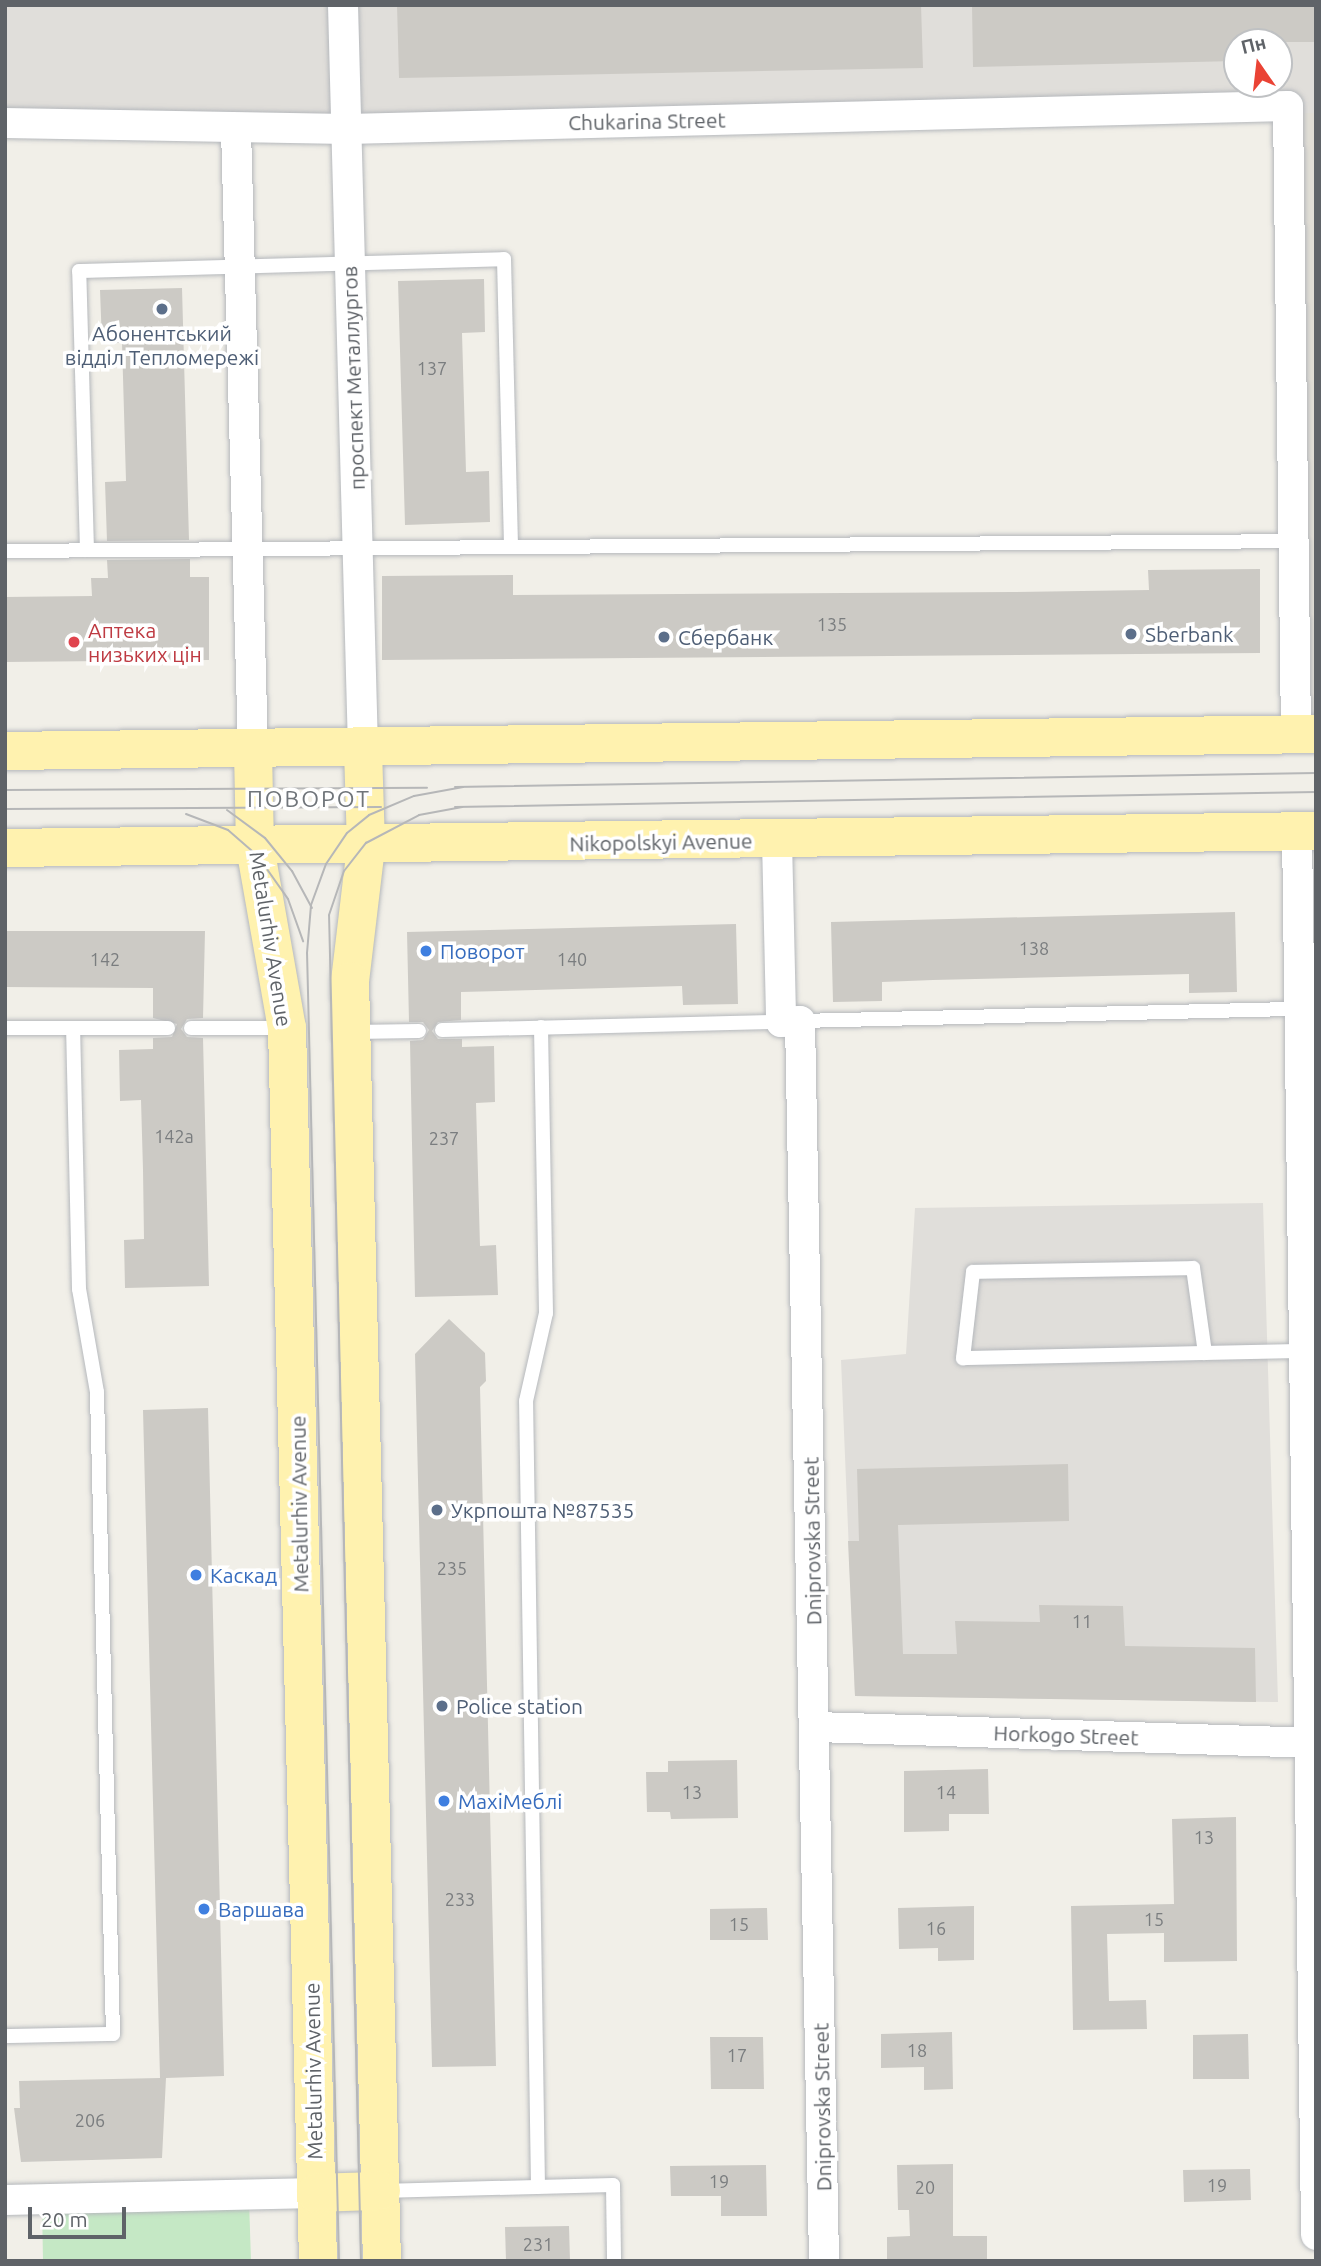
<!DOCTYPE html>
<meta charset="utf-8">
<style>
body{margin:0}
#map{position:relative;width:1321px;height:2266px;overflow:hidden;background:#f1efe8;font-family:Ubuntu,sans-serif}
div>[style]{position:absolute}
.industrial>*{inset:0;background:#e0deda}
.education>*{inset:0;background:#e1ded6}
.green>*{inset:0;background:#c5e8c5}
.building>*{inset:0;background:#cccac5}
.roads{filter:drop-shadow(0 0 2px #b5b8bc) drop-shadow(0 0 2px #b5b8bc)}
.service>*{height:14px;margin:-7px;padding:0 7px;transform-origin:7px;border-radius:7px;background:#fff}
.minor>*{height:30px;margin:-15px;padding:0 15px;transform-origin:15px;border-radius:15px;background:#fff}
.primary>*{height:38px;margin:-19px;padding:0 19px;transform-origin:19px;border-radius:19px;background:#fff2af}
.tram>*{height:2px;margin:-1px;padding:0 1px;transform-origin:1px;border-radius:1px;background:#b6b7b8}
.dots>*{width:19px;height:19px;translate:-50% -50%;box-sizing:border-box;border:4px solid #fff;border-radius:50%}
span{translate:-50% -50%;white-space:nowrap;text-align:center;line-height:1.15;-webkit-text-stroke:7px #fff;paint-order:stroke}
.number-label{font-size:18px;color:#7a7d7f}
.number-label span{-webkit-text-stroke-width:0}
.street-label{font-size:21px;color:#5f6368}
.service-label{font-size:21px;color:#4e5e75}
.left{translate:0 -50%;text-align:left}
.health-label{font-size:21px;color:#be3a42}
.shop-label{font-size:21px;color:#366cbe}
.neighbourhood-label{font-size:23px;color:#70757a;letter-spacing:2px}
.frame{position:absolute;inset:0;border:7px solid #5f6368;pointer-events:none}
.north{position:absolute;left:1223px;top:28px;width:70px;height:70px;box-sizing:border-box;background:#fff;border:2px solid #bfc1c3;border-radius:50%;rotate:346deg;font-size:19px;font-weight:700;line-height:28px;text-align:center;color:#5f6368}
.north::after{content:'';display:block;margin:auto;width:24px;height:32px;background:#ea4335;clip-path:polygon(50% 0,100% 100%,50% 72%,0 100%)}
.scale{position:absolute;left:28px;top:2207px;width:98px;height:32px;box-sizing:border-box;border:4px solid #5f6368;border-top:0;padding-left:9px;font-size:21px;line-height:24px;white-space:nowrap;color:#5f6368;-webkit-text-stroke:5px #fff;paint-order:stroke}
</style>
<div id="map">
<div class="industrial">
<i style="clip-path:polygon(evenodd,5px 5px,1316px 5px,1316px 113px,350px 134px,5px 129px,5px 5px,1237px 42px,1279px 42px,1279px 84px,1237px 84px,1237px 42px)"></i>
<i style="clip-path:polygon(1263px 1203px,1278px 1702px,855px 1696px,841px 1360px,906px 1354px,915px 1208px)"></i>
</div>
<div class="education">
<i style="clip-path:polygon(1300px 113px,1316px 113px,1316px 722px,1307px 722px)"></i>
</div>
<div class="green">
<i style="clip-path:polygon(249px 2200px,251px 2261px,43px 2261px,42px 2205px)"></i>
</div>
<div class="building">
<i style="clip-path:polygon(397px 5px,921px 5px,923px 68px,399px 78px)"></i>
<i style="clip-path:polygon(972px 5px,1316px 5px,1316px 42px,1237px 42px,1237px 61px,973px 67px)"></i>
<i style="clip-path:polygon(484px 279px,485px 332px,462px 333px,464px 402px,466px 472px,489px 471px,490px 522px,405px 525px,398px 281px)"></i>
<i style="clip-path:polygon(182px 288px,189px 540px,107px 541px,105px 482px,126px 481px,122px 343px,102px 343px,100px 290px)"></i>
<i style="clip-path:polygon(190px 559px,190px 577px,209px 577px,209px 660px,5px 662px,5px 597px,92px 596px,91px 578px,108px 578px,107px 560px)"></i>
<i style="clip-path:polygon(1260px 569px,1260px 653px,382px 660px,382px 576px,513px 575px,513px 595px,1012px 592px,1149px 590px,1148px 570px)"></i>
<i style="clip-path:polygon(1235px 912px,1237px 992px,1189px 993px,1189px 974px,933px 980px,882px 982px,882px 1001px,833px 1002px,831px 922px)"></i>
<i style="clip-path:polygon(736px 924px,738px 1004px,683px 1005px,682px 986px,461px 992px,461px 1020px,438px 1022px,432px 1031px,438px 1039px,462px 1039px,462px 1047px,494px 1046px,495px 1102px,476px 1103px,480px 1246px,496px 1245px,498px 1295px,415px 1297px,410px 1041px,423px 1040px,429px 1030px,423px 1022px,409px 1022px,407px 932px)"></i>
<i style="clip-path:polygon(5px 931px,205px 931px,203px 1018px,187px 1019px,181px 1029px,187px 1037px,203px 1038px,209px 1286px,125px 1288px,124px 1240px,144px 1239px,143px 1170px,141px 1100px,120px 1101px,119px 1050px,153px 1049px,153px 1038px,172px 1037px,177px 1024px,153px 1018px,153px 988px,5px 987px)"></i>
<i style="clip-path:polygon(449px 1319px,485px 1353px,486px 1381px,480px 1387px,496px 2066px,432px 2067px,415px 1354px)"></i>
<i style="clip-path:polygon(208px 1408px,224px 2076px,166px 2078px,162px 2158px,21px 2162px,14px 2108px,20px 2108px,19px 2081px,160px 2078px,143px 1410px)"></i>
<i style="clip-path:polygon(1068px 1464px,1069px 1521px,898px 1525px,903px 1654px,957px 1654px,955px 1621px,1040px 1622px,1039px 1605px,1123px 1606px,1125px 1646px,1255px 1648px,1256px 1702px,855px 1696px,848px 1541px,859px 1541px,857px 1469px)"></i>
<i style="clip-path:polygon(737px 1760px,738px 1818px,671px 1819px,670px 1812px,647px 1812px,646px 1772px,668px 1772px,668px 1761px)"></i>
<i style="clip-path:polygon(988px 1769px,989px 1814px,949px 1814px,949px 1831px,904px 1832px,904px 1771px)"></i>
<i style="clip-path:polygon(1236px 1817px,1237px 1961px,1164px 1962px,1164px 1933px,1107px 1934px,1109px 2001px,1146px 2000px,1147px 2029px,1073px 2030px,1071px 1906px,1174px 1904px,1172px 1819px)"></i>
<i style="clip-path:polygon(974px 1906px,974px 1960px,938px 1961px,938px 1948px,899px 1949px,898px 1908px)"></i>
<i style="clip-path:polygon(767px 1908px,768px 1940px,710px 1940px,710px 1909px)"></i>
<i style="clip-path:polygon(952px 2032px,953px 2089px,924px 2090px,924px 2067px,881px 2068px,881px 2034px)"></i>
<i style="clip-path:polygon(1248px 2034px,1249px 2079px,1193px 2079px,1193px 2035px)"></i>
<i style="clip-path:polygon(710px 2037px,763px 2037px,764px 2089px,711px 2089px)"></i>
<i style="clip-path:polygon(953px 2164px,953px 2236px,987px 2236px,987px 2261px,887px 2261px,887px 2237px,910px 2236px,909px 2210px,898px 2210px,897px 2165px)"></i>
<i style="clip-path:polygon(766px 2165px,767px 2216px,721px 2216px,721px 2196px,671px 2196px,670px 2166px)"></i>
<i style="clip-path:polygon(1250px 2169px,1251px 2200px,1184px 2202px,1183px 2170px)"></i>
<i style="clip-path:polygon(569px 2226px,570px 2261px,506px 2261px,505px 2227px)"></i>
</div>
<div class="roads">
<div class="service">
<i style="left:87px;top:550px;width:279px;rotate:-91.6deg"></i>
<i style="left:79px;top:271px;width:425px;rotate:-1.6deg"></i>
<i style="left:504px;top:259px;width:287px;rotate:88.6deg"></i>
<i style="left:5px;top:551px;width:1288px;rotate:-0.44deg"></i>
<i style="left:800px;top:1021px;width:499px;rotate:-1.4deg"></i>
<i style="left:5px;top:1028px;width:163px"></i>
<i style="left:191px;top:1028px;width:93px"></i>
<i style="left:442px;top:1030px;width:339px;rotate:-1.4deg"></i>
<i style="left:353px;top:1032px;width:66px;rotate:-0.9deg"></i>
<i style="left:1205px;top:1353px;width:86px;rotate:-98deg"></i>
<i style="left:1193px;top:1268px;width:220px;rotate:179deg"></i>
<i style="left:973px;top:1272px;width:87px;rotate:96.6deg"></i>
<i style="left:963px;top:1358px;width:340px;rotate:-1.2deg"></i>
<i style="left:5px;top:2036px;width:108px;rotate:-1.1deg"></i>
<i style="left:113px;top:2034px;width:642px;rotate:-91.43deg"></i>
<i style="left:97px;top:1392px;width:105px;rotate:-99.9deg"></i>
<i style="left:79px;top:1289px;width:261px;rotate:-91.3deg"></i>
<i style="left:538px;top:2187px;width:786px;rotate:-90.87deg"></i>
<i style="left:526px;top:1401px;width:90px;rotate:-77.2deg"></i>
<i style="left:546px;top:1313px;width:286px;rotate:-91deg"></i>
<i style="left:381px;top:2191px;width:232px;rotate:-1.5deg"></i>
<i style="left:613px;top:2185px;width:76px;rotate:89.2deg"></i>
</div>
<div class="minor">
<i style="left:343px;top:5px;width:745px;rotate:88.46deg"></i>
<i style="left:5px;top:123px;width:342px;rotate:1deg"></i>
<i style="left:347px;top:129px;width:941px;rotate:-1.4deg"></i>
<i style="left:1288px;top:106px;width:628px;rotate:89.27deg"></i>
<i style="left:236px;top:129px;width:622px;rotate:88.43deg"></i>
<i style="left:1297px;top:831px;width:1404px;rotate:89.22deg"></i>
<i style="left:777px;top:840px;width:182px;rotate:88.7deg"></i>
<i style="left:781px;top:1022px;width:19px;rotate:-3deg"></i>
<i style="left:800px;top:1021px;width:1240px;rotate:88.89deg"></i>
<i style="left:816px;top:1727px;width:500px;rotate:1.83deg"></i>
<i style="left:5px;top:2200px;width:311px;rotate:-1.3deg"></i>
</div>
<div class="primary">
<i style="left:363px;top:750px;width:97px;rotate:88.2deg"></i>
<i style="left:366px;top:847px;width:135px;rotate:96.8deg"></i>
<i style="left:350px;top:981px;width:1280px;rotate:88.57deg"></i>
<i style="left:5px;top:751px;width:1311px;rotate:-0.74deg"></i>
<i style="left:253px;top:751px;width:96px;rotate:88.8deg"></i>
<i style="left:255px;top:847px;width:184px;rotate:80deg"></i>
<i style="left:287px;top:1028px;width:1233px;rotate:88.56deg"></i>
<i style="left:5px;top:848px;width:1311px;rotate:-0.74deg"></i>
<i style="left:316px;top:2193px;width:65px;rotate:-1.8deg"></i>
</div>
</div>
<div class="tram">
<i style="left:455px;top:787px;width:861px;rotate:-0.93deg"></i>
<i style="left:5px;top:790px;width:422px;rotate:-0.3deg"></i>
<i style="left:455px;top:807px;width:861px;rotate:-1deg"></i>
<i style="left:5px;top:809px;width:376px;rotate:-0.3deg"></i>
<i style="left:227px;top:810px;width:47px;rotate:36.4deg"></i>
<i style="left:265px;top:838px;width:43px;rotate:50.7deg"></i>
<i style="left:292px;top:871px;width:42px;rotate:61.6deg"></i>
<i style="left:186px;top:814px;width:45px;rotate:20.9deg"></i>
<i style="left:228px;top:830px;width:38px;rotate:41deg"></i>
<i style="left:257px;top:855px;width:54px;rotate:54.8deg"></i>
<i style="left:288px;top:899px;width:45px;rotate:70.3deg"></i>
<i style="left:339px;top:2261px;width:1308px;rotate:-91.4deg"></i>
<i style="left:307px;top:953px;width:48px;rotate:-85.2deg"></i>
<i style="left:311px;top:905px;width:44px;rotate:-69.9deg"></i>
<i style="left:326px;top:864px;width:37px;rotate:-56deg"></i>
<i style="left:347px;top:833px;width:28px;rotate:-39deg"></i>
<i style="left:369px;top:815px;width:49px;rotate:-22.9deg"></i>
<i style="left:414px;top:796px;width:50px;rotate:-10.4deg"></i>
<i style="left:361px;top:2261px;width:1346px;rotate:-91.36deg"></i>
<i style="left:329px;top:915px;width:46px;rotate:-71.2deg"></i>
<i style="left:344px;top:871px;width:36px;rotate:-52deg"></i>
<i style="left:366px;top:843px;width:60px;rotate:-27.8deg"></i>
<i style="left:419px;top:815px;width:44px;rotate:-10.5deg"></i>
</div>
<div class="dots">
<i style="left:162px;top:309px;background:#5c6f8a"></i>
<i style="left:1131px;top:634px;background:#5c6f8a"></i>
<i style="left:664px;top:637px;background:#5c6f8a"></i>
<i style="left:74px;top:642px;background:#e0444e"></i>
<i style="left:426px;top:951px;background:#3f7fe0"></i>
<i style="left:437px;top:1510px;background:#5c6f8a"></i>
<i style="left:196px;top:1575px;background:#3f7fe0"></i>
<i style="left:442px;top:1706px;background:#5c6f8a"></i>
<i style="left:444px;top:1801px;background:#3f7fe0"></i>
<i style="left:204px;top:1909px;background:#3f7fe0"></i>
</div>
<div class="number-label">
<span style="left:432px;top:368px">137</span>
<span style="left:832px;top:624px">135</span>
<span style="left:1034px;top:948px">138</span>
<span style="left:105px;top:959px">142</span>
<span style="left:572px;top:959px">140</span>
<span style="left:174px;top:1136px">142а</span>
<span style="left:444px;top:1138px">237</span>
<span style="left:452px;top:1568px">235</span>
<span style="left:1082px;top:1621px">11</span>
<span style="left:692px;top:1792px">13</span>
<span style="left:946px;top:1792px">14</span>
<span style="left:1204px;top:1837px">13</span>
<span style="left:460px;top:1899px">233</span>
<span style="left:1154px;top:1919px">15</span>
<span style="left:739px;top:1924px">15</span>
<span style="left:936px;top:1928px">16</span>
<span style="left:917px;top:2050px">18</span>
<span style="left:737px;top:2055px">17</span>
<span style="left:90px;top:2120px">206</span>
<span style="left:719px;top:2181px">19</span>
<span style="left:1217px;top:2185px">19</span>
<span style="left:925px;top:2187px">20</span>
<span style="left:538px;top:2244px">231</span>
</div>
<div class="street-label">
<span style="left:647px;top:121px;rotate:-1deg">Chukarina Street</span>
<span style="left:353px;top:378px;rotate:-92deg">проспект Металлургов</span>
<span style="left:661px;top:842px;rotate:-1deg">Nikopolskyi Avenue</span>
<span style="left:271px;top:939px;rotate:81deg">Metalurhiv Avenue</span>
<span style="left:299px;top:1504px;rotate:-91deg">Metalurhiv Avenue</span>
<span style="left:812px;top:1541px;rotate:-91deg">Dniprovska Street</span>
<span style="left:1066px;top:1735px;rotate:2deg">Horkogo Street</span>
<span style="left:313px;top:2071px;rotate:-91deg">Metalurhiv Avenue</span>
<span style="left:822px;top:2107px;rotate:-91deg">Dniprovska Street</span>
</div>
<div class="service-label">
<span style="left:162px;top:345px">Абонентський<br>відділ Тепломережі</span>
<span class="left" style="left:1145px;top:634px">Sberbank</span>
<span class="left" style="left:678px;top:637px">Сбербанк</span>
<span class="left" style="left:451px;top:1510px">Укрпошта №87535</span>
<span class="left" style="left:456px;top:1706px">Police station</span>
</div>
<div class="health-label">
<span class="left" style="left:88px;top:642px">Аптека<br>низьких цін</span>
</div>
<div class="shop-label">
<span class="left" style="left:440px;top:951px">Поворот</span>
<span class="left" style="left:210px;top:1575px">Каскад</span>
<span class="left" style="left:458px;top:1801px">MaxiМеблі</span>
<span class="left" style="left:218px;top:1909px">Варшава</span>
</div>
<div class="neighbourhood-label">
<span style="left:309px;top:799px">ПОВОРОТ</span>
</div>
<div class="frame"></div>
<div class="north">Пн</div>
<div class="scale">20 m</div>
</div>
